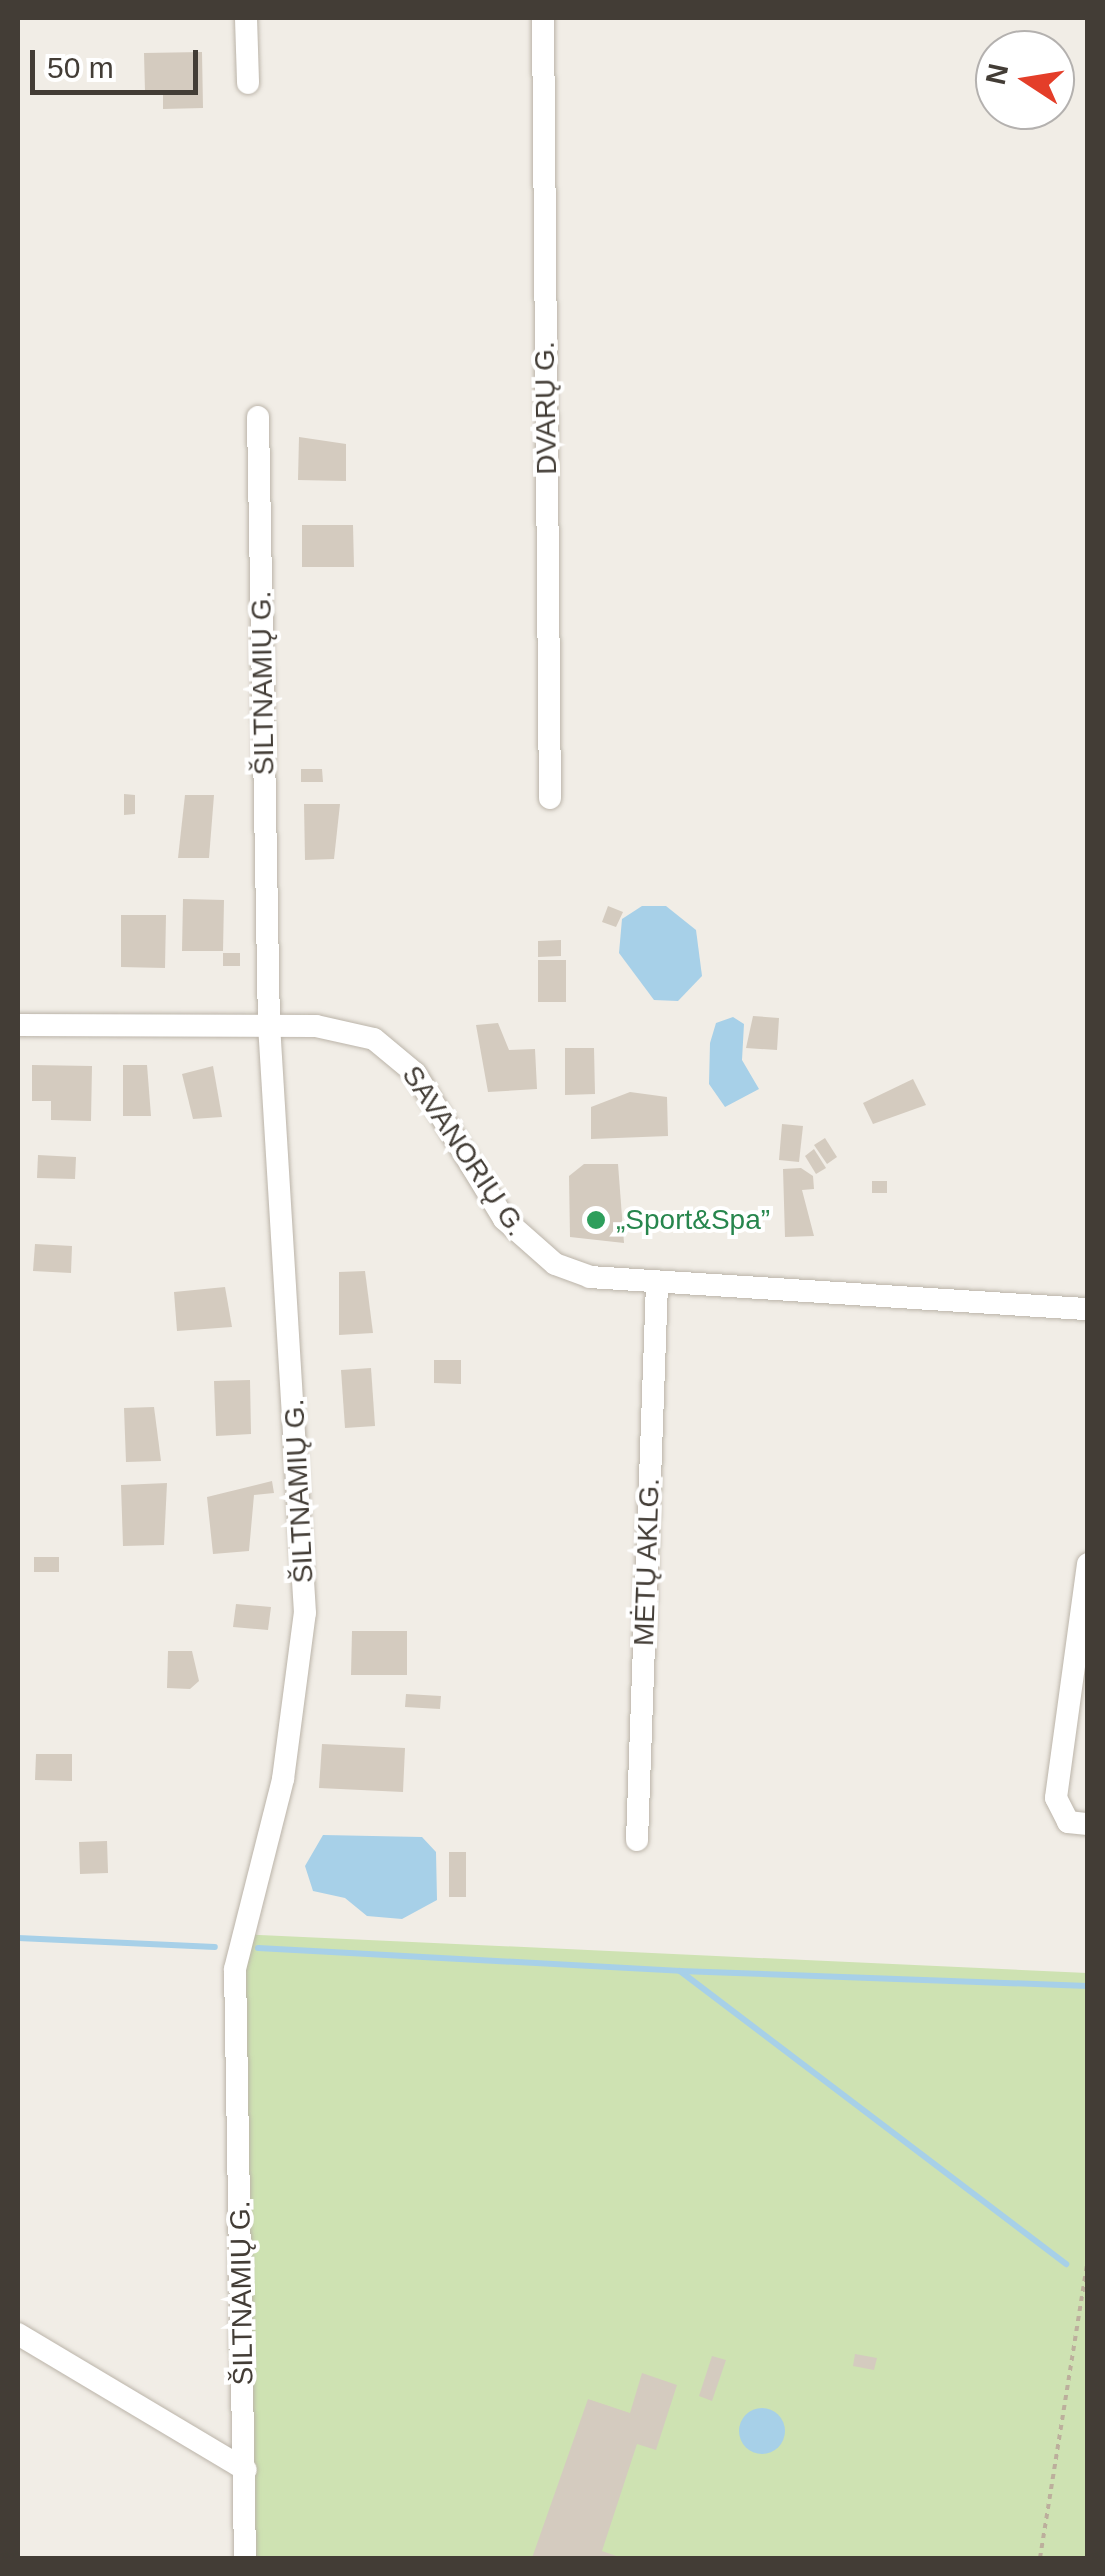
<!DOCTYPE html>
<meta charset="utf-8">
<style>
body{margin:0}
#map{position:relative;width:1105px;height:2576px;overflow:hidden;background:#f1ede6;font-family:Arial,sans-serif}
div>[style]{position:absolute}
.green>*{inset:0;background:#cee2b2}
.water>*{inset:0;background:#a7d0e8}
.round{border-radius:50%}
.stream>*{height:6px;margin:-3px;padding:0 3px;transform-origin:3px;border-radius:3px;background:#a7d0e8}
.building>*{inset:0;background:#d4cbbf}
.path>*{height:4px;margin-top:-2px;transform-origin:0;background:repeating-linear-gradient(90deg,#bcaf9c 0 5px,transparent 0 10px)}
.roads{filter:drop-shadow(0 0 2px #bbb4a9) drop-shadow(0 0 2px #bbb4a9)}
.street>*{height:22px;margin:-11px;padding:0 11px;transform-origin:11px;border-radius:11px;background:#fff}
.dots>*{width:28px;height:28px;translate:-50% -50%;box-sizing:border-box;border:5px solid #fff;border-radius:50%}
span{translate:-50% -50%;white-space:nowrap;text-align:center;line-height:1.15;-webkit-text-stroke:8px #fff;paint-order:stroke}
.street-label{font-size:28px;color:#433d36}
.leisure-label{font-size:28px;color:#27864d}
.left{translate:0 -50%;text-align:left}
.frame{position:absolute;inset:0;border:20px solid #433d36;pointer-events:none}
.north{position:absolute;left:975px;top:30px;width:100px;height:100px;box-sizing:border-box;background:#fff;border:2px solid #b4b1af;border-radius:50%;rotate:282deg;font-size:28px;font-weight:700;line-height:40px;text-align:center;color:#433d36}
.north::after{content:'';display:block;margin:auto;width:35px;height:45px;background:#e43e29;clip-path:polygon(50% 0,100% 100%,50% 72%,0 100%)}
.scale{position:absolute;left:30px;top:50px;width:168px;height:45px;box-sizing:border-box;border:5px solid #433d36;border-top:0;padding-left:12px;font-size:30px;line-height:35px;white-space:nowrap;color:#433d36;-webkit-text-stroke:8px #fff;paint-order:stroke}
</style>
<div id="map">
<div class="green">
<i style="clip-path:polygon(239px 1934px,1087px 1973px,1087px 2558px,245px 2558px)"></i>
</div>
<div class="water">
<i style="clip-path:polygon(642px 906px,666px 906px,696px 930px,702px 976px,678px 1001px,654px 1000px,619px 953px,622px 919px)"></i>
<i style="clip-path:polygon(733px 1017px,744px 1024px,742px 1060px,759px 1089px,725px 1107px,709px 1084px,710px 1043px,716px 1023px)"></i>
<i style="clip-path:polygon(323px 1835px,422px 1837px,436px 1852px,437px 1900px,402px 1919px,367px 1916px,345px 1898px,313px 1891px,305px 1866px)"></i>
<i class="round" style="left:739px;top:2408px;width:46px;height:46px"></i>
</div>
<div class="stream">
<i style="left:18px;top:1938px;width:197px;rotate:2.6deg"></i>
<i style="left:258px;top:1948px;width:423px;rotate:3.1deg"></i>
<i style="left:680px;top:1971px;width:485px;rotate:37.2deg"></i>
<i style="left:680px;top:1971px;width:408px;rotate:2.1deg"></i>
</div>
<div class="building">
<i style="clip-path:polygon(202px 52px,203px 108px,163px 109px,163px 92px,145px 92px,144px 53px)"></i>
<i style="clip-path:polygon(299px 437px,346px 444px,346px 481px,298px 480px)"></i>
<i style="clip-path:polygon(302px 525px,353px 525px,354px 567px,302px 567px)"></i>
<i style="clip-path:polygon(301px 769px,322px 769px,323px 782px,301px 782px)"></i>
<i style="clip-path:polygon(124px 794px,135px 795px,135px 814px,124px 815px)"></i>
<i style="clip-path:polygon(185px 795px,214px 795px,209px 858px,178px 858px)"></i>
<i style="clip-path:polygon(304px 804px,340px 804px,334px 859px,305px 860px)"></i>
<i style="clip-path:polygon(183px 899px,224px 900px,223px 951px,182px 951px)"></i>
<i style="clip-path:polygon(608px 906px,623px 912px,616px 927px,602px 922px)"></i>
<i style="clip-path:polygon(121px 915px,166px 915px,165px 968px,121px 967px)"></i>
<i style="clip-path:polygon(561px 940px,561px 956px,538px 957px,538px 941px)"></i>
<i style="clip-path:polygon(223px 953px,240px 953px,240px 966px,223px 966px)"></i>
<i style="clip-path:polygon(538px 960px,566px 960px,566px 1002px,538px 1002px)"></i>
<i style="clip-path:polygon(753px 1016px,779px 1018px,777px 1050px,746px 1048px)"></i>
<i style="clip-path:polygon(498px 1023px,509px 1050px,535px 1049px,537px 1089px,488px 1092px,476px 1025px)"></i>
<i style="clip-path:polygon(565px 1048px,594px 1048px,595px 1094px,565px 1095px)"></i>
<i style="clip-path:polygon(32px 1065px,92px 1066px,91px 1121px,51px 1120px,51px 1101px,32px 1101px)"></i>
<i style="clip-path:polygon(123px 1065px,147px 1065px,151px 1116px,123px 1116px)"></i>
<i style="clip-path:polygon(213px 1066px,222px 1117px,193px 1119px,182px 1074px)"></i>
<i style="clip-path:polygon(913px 1079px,926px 1105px,873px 1124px,863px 1103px)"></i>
<i style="clip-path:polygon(630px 1092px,667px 1097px,668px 1136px,591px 1139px,591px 1107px)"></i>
<i style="clip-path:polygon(782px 1124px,803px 1126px,799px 1162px,779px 1160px)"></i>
<i style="clip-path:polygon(825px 1138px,837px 1157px,827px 1164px,814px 1145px)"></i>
<i style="clip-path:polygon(814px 1149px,826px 1168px,816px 1174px,805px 1156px)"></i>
<i style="clip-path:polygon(38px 1155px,76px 1157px,75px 1179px,37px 1178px)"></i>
<i style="clip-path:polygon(584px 1164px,618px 1164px,624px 1243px,570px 1237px,569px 1176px)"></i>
<i style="clip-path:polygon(801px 1168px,813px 1176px,814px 1189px,802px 1190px,814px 1236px,785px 1237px,783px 1169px)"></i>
<i style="clip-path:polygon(872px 1181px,887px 1181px,887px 1193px,872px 1193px)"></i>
<i style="clip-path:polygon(35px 1244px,72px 1246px,71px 1273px,33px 1271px)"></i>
<i style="clip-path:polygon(365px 1271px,373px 1333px,339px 1335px,339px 1272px)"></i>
<i style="clip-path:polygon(225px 1287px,232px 1327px,177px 1331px,174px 1292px)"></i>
<i style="clip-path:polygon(434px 1360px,461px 1360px,461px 1384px,434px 1383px)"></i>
<i style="clip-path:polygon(371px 1368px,375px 1426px,345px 1428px,341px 1370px)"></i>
<i style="clip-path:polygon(250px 1380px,251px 1434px,216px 1436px,214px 1381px)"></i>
<i style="clip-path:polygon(154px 1407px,161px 1461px,126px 1462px,124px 1408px)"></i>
<i style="clip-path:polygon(272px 1481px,274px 1493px,254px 1495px,249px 1551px,213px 1554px,207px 1497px)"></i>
<i style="clip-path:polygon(167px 1483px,164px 1545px,123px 1546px,121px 1485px)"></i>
<i style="clip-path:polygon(34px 1557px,59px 1557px,59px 1572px,34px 1572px)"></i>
<i style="clip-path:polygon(236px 1604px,271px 1607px,268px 1630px,233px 1627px)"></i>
<i style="clip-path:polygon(352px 1631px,407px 1631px,407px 1675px,351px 1675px)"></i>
<i style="clip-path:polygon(168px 1651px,192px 1651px,199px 1681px,190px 1689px,167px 1688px)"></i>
<i style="clip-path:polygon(406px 1694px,441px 1696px,440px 1709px,405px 1707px)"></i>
<i style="clip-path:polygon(322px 1744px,405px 1748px,403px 1792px,319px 1788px)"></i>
<i style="clip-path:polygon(36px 1754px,72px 1754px,72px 1781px,35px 1780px)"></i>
<i style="clip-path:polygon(107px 1841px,108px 1873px,80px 1874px,79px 1842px)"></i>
<i style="clip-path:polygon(449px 1852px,466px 1852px,466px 1897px,449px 1897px)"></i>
<i style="clip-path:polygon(855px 2354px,877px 2358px,874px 2370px,853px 2366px)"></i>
<i style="clip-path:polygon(712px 2356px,726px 2360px,712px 2401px,699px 2396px)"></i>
<i style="clip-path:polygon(642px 2373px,677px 2385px,656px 2450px,637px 2444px,602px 2551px,622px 2558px,532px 2558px,588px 2399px,630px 2413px)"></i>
</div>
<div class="path">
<i style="left:1040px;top:2558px;width:304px;rotate:-80.9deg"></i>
</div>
<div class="roads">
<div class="street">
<i style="left:246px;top:18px;width:65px;rotate:88.2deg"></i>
<i style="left:543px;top:18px;width:780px;rotate:89.49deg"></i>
<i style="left:18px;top:1025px;width:298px;rotate:0.2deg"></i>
<i style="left:316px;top:1026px;width:59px;rotate:12.6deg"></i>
<i style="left:374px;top:1039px;width:53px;rotate:39.7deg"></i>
<i style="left:415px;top:1073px;width:171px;rotate:58.6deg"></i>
<i style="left:504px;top:1219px;width:68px;rotate:41.4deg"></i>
<i style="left:555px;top:1264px;width:37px;rotate:20deg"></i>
<i style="left:590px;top:1277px;width:499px;rotate:3.7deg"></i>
<i style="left:1088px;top:1564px;width:236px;rotate:97.8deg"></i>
<i style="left:1056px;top:1798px;width:27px;rotate:63deg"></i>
<i style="left:1068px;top:1822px;width:20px;rotate:6deg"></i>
<i style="left:637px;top:1840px;width:556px;rotate:-87.94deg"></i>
<i style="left:18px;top:2334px;width:265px;rotate:30.8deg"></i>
<i style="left:245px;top:2558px;width:589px;rotate:-90.97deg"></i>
<i style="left:235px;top:1969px;width:196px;rotate:-75.8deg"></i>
<i style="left:283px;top:1779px;width:167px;rotate:-82.5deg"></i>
<i style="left:305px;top:1613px;width:589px;rotate:-93.5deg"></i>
<i style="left:269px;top:1025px;width:608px;rotate:-91.04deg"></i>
</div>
</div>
<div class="dots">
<i style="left:596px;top:1220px;background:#2e9e5b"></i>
</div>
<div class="street-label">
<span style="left:546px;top:408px;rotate:-91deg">DVARŲ G.</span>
<span style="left:263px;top:683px;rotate:-91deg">ŠILTNAMIŲ G.</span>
<span style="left:464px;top:1151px;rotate:56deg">SAVANORIŲ G.</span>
<span style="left:299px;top:1491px;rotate:-93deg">ŠILTNAMIŲ G.</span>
<span style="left:647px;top:1562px;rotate:-88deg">MĖTŲ AKLG.</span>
<span style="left:242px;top:2293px;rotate:-91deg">ŠILTNAMIŲ G.</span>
</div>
<div class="leisure-label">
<span class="left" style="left:616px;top:1220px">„Sport&amp;Spa”</span>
</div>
<div class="frame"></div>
<div class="north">N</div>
<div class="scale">50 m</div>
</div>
